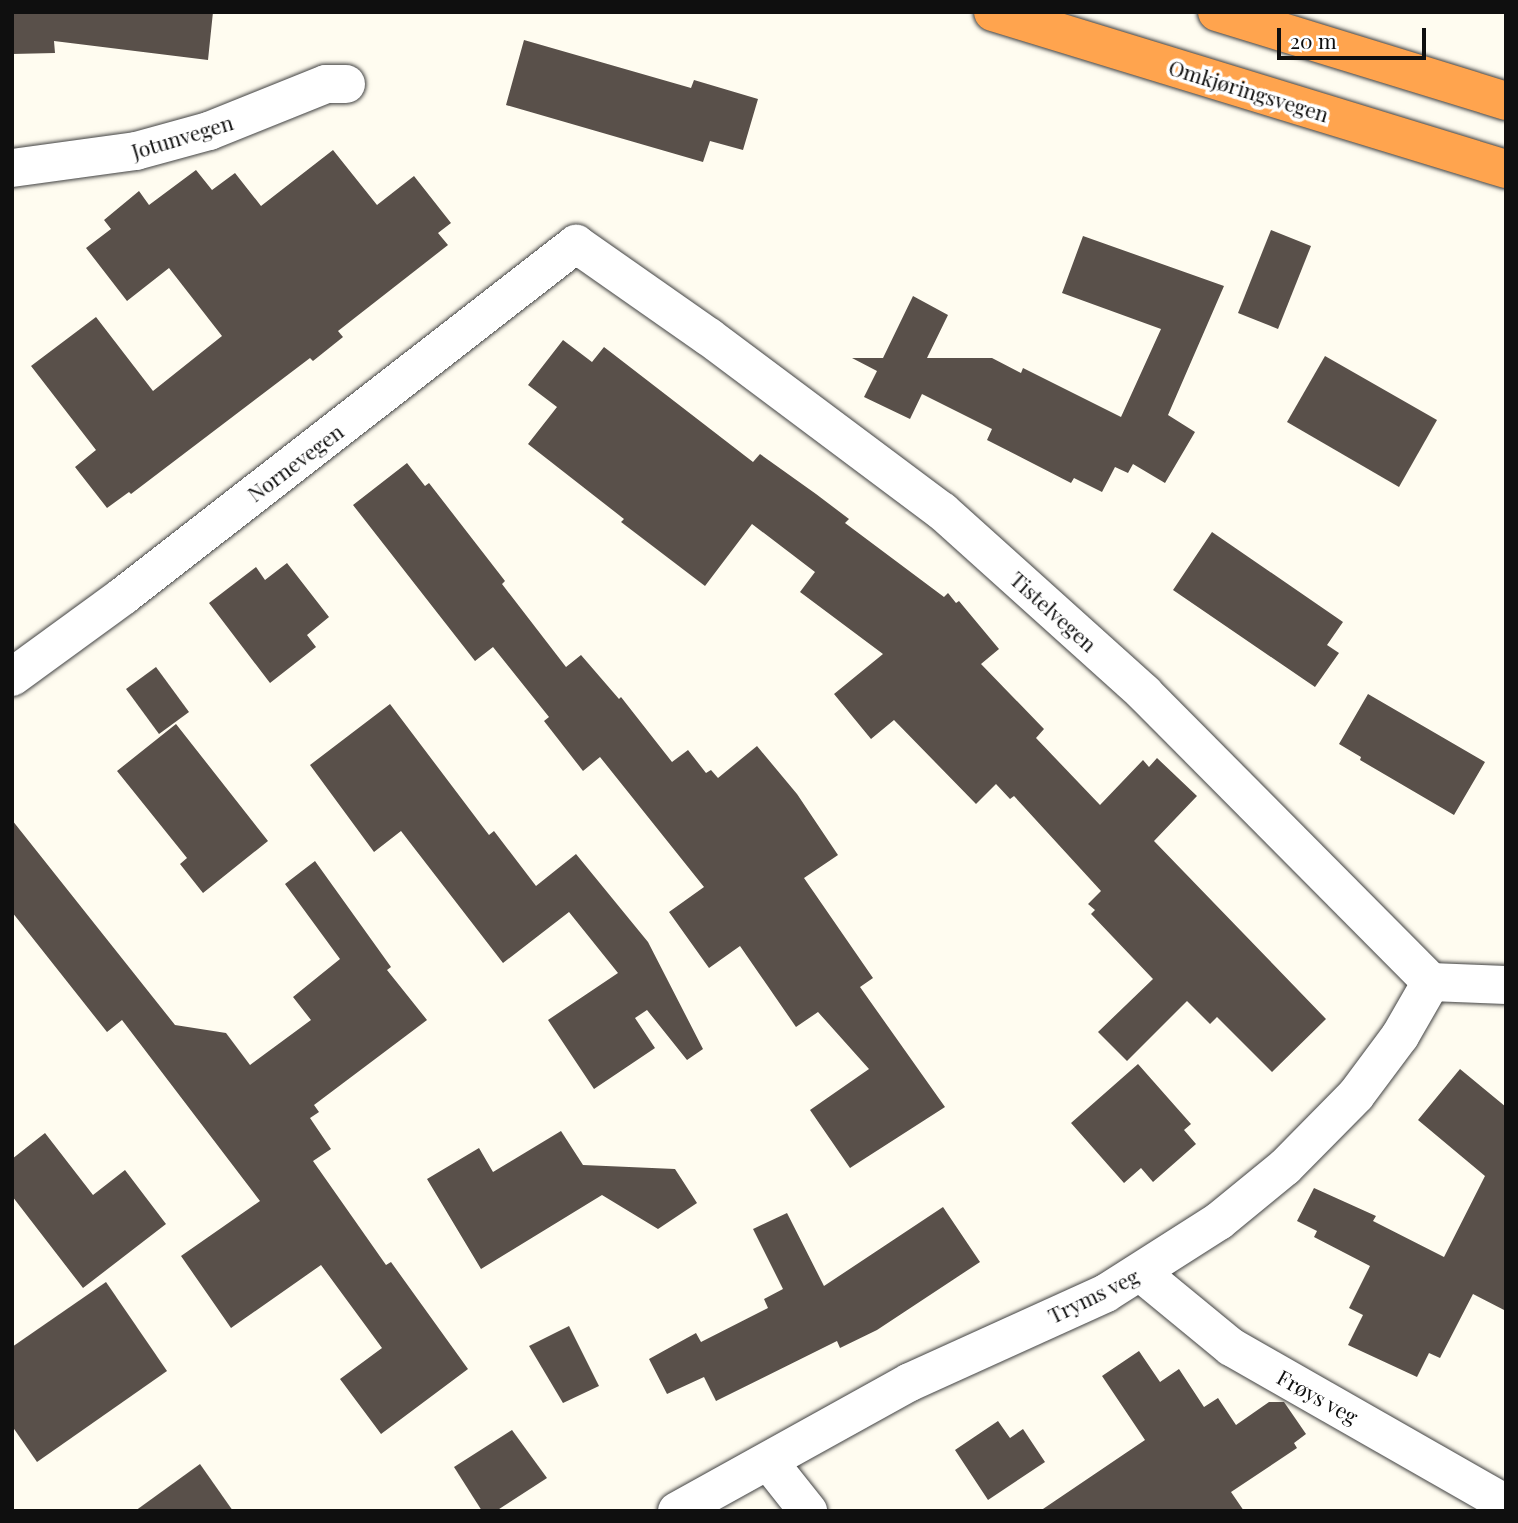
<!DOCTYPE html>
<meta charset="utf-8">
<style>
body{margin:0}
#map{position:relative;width:1518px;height:1523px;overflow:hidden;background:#fffcf0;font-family:"Playfair Display",serif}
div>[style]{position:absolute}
.building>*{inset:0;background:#59504a}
.roads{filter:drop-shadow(0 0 2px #424242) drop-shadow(0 0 2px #424242)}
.minor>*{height:38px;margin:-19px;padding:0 19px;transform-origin:19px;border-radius:19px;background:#fff}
.highway>*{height:38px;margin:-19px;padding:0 19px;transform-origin:19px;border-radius:19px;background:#ffa44e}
span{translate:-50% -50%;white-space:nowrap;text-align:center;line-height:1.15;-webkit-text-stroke:7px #fff;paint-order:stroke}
.street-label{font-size:21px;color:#0f0f0f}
.frame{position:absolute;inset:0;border:14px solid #0f0f0f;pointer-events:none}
.scale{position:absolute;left:1277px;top:28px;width:149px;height:32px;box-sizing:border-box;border:4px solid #0f0f0f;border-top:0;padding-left:9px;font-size:21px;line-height:24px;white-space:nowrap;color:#0f0f0f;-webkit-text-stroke:5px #fff;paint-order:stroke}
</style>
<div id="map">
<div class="building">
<i style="clip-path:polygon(12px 12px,213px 12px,208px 60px,54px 41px,55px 53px,12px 54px)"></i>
<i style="clip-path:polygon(524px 40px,691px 88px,694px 80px,758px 99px,743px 150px,710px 141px,703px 162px,506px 105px)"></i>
<i style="clip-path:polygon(333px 150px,377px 205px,414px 176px,451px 223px,438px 233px,448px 245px,338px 331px,343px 337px,313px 361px,310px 358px,131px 494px,129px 492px,107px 508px,75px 467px,96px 450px,31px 366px,96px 317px,153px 391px,222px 336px,169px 268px,127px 301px,86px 248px,111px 229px,104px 220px,139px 191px,149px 205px,196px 170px,212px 190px,235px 173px,261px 206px)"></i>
<i style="clip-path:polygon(1271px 230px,1311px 246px,1278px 329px,1238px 313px)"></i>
<i style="clip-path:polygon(1083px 236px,1224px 286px,1168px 415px,1195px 432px,1165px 483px,1133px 464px,1128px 473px,1115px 467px,1102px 492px,1074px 478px,1071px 483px,987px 440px,992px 429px,922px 394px,910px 419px,864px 397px,877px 371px,852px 358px,883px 358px,913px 296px,948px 315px,927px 358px,992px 358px,1021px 373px,1023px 368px,1121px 417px,1161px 329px,1062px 293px)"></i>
<i style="clip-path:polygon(563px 340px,592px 362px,604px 347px,753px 462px,760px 454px,816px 494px,849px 519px,845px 523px,944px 597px,948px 593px,956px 603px,959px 601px,999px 649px,981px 664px,1044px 729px,1036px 738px,1100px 805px,1143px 760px,1149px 767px,1157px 758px,1197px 796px,1154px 841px,1326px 1019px,1272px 1072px,1217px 1017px,1210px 1024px,1187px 1001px,1127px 1061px,1098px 1032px,1153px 979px,1091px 914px,1095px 910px,1088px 904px,1101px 891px,1014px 796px,1010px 799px,996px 784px,976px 804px,894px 720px,871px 739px,834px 694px,883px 654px,800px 592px,815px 572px,752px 524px,705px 586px,621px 522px,624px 519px,528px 444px,557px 407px,528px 385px)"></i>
<i style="clip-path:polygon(1325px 356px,1437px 420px,1399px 487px,1287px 422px)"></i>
<i style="clip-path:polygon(407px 463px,425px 486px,429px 483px,505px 581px,502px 584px,566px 667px,581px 655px,619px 699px,621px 697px,672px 762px,688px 750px,706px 773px,711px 770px,718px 778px,757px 746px,797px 794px,838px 855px,804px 878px,873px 978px,860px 987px,945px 1107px,850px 1168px,810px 1110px,869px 1069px,818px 1012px,796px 1027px,740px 946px,709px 968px,669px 912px,704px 887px,600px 757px,583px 771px,544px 721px,549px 717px,493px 647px,475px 661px,353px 505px)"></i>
<i style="clip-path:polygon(1212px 532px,1343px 622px,1327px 645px,1339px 653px,1315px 687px,1173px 590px)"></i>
<i style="clip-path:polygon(287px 563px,329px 617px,307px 635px,316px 647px,270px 683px,209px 603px,256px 567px,265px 580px)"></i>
<i style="clip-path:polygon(156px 667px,189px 712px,159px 734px,126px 689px)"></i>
<i style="clip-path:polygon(1368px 694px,1485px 762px,1454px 815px,1360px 760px,1361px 757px,1339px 744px)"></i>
<i style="clip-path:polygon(390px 704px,489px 835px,494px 831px,536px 886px,576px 854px,648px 942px,703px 1049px,687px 1060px,647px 1010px,635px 1018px,655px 1048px,594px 1089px,548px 1020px,618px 973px,569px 912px,503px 963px,401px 831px,374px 852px,310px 765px)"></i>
<i style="clip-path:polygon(176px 724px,268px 841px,203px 893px,180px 864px,187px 858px,117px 771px)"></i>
<i style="clip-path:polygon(12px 820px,175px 1025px,226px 1033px,250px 1065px,311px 1020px,293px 997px,340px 959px,285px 884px,315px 861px,391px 967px,387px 970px,427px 1020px,314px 1105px,319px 1112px,310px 1118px,331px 1149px,313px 1161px,386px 1265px,391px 1262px,468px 1369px,381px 1434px,340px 1379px,382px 1348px,321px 1265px,231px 1328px,181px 1256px,260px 1201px,122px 1020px,107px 1032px,12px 912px)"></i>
<i style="clip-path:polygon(1138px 1064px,1191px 1124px,1184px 1130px,1196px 1144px,1153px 1182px,1141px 1168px,1124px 1183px,1071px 1123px)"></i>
<i style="clip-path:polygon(1460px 1069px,1506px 1107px,1506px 1311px,1473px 1294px,1440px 1358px,1429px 1353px,1417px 1377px,1348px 1345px,1363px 1315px,1349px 1308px,1370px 1266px,1314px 1237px,1317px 1231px,1297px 1221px,1314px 1188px,1376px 1216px,1373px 1221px,1444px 1257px,1485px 1176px,1418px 1120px)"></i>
<i style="clip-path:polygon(561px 1131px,583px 1165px,675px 1169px,697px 1203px,658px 1229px,602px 1195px,481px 1269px,427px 1179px,479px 1148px,493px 1172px)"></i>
<i style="clip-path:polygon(45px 1133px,93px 1195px,125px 1170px,166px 1224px,83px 1288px,12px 1196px,12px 1159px)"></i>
<i style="clip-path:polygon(943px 1207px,980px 1262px,877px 1330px,840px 1348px,837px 1341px,716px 1401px,704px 1377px,667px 1394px,649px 1359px,696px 1333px,701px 1342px,768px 1308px,764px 1299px,783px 1289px,753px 1229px,787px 1213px,824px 1286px)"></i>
<i style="clip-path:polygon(106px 1282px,167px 1371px,37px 1462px,12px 1426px,12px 1347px)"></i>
<i style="clip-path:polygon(569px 1326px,599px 1386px,563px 1403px,529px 1346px)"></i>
<i style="clip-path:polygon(1139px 1351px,1160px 1382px,1179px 1369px,1204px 1407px,1218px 1398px,1236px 1425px,1269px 1402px,1284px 1402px,1306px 1434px,1294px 1443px,1297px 1448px,1231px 1492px,1244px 1511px,1040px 1511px,1145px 1440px,1102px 1376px)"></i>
<i style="clip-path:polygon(998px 1421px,1010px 1438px,1023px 1429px,1045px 1462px,988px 1500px,955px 1450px)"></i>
<i style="clip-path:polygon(512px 1430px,547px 1478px,496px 1511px,482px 1511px,454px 1467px)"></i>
<i style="clip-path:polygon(200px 1464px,233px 1511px,135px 1511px)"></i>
</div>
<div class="roads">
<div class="minor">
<i style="left:12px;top:168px;width:125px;rotate:-7.8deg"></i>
<i style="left:136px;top:151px;width:76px;rotate:-15.3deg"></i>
<i style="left:209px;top:131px;width:126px;rotate:-21.9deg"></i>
<i style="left:326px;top:84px;width:20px"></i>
<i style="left:12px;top:677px;width:137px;rotate:-36.1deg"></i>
<i style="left:123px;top:596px;width:574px;rotate:-37.85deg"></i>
<i style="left:576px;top:244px;width:162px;rotate:35deg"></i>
<i style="left:709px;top:337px;width:291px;rotate:36.8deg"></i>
<i style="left:942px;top:511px;width:272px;rotate:42deg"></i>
<i style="left:1144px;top:693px;width:407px;rotate:45.2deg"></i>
<i style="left:1431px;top:982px;width:75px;rotate:2.3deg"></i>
<i style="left:1141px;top:1273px;width:117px;rotate:39.4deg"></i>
<i style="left:1231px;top:1347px;width:317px;rotate:29.7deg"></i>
<i style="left:769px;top:1462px;width:63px;rotate:51.5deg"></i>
<i style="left:677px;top:1511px;width:266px;rotate:-29deg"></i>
<i style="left:910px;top:1382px;width:215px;rotate:-24.4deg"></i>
<i style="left:1106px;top:1293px;width:134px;rotate:-32.5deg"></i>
<i style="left:1219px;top:1221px;width:85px;rotate:-39.3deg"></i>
<i style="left:1285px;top:1167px;width:101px;rotate:-45.4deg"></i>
<i style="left:1356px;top:1095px;width:74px;rotate:-53.3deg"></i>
<i style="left:1400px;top:1036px;width:62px;rotate:-60.1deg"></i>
</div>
<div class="highway">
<i style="left:993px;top:12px;width:536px;rotate:17.02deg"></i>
<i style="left:1217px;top:12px;width:302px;rotate:17.1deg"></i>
</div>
</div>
<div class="street-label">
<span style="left:1249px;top:90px;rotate:17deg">Omkjøringsvegen</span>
<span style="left:182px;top:136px;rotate:-17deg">Jotunvegen</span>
<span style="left:295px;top:462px;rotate:-37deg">Nornevegen</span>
<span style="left:1054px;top:611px;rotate:42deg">Tistelvegen</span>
<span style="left:1093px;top:1295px;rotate:-26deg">Tryms veg</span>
<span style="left:1318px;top:1396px;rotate:29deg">Frøys veg</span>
</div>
<div class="frame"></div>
<div class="scale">20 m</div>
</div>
